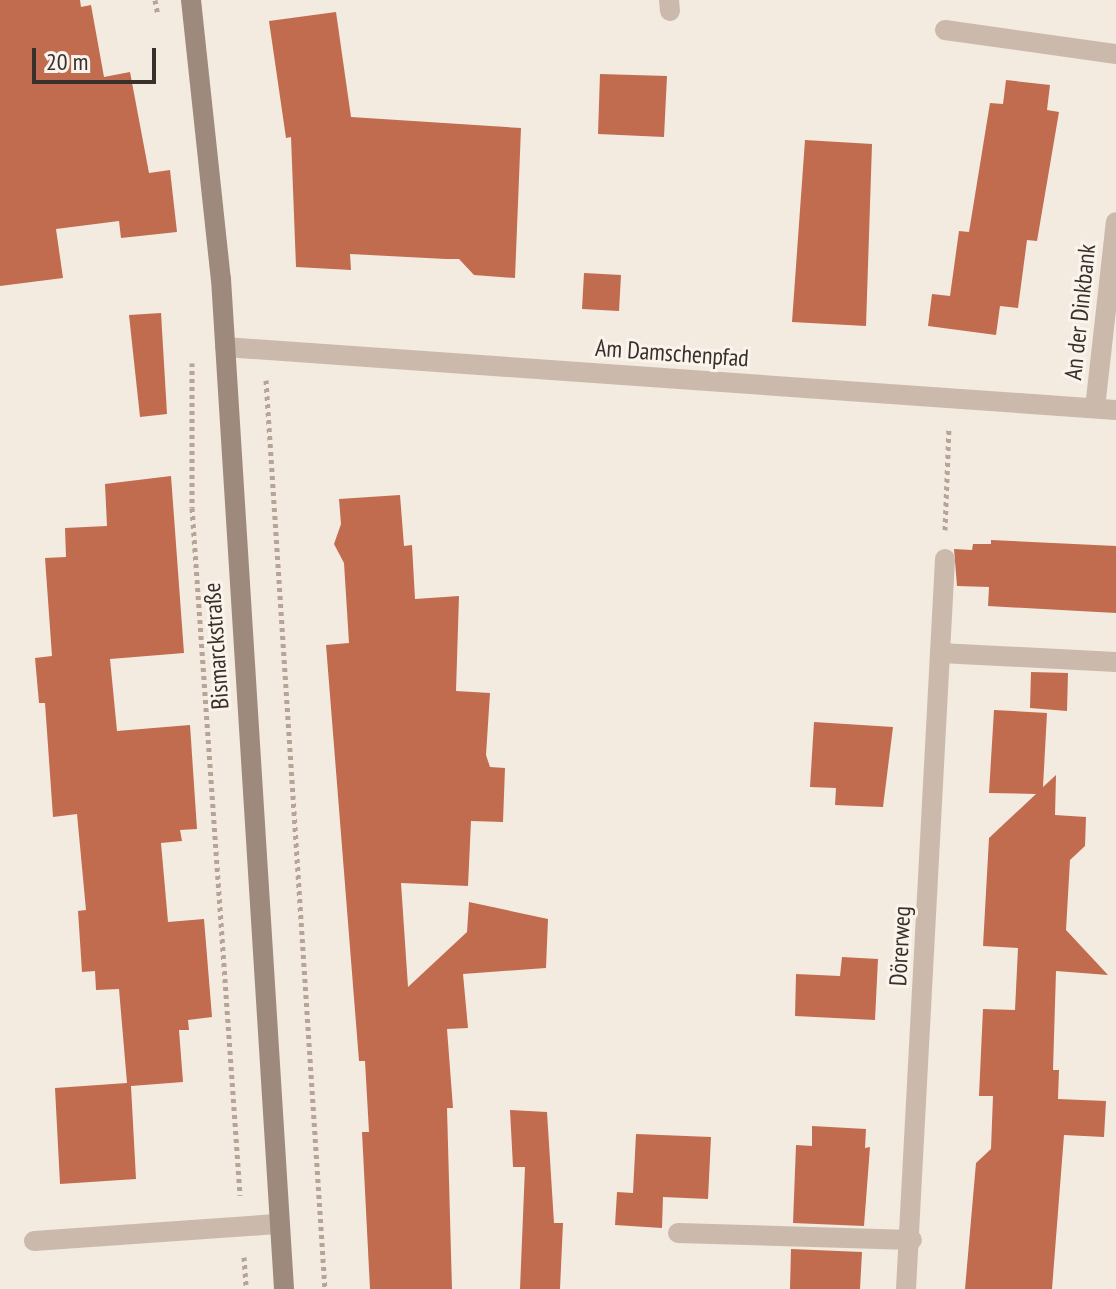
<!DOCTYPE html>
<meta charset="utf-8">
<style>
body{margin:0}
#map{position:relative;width:1116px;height:1289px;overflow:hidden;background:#f3eae0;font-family:"PT Sans Narrow",sans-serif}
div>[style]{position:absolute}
.building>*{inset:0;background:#c26c4f}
.path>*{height:5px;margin-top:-2.5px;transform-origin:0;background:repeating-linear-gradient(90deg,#b7a496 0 4px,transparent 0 8px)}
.lane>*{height:20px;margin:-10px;padding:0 10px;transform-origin:10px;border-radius:10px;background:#cbbaac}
.street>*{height:20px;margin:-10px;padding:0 10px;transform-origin:10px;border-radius:10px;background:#cbbaac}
.secondary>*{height:20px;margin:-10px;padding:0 10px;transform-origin:10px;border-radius:10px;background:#9e8a7d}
span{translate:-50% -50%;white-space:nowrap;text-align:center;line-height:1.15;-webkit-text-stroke:6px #faf4ed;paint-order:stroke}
.street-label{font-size:24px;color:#392f2b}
.scale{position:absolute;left:32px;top:48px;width:124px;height:36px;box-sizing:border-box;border:4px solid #392f2b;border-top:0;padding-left:10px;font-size:24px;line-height:28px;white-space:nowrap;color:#392f2b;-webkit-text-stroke:6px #faf4ed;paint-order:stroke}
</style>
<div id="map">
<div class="building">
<i style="clip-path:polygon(0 0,80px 0,81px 7px,91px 5px,104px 77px,130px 72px,149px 173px,170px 170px,177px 232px,121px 238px,119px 221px,56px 229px,63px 278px,0 286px)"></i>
<i style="clip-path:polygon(336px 12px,351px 117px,521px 128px,515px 278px,474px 275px,459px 259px,446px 259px,350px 254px,351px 270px,296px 267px,291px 137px,286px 138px,269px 21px)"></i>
<i style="clip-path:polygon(600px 74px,667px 76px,664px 137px,598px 134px)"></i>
<i style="clip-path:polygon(1006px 80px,1050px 85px,1047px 110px,1059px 112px,1037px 241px,1027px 240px,1018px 308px,1000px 306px,996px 335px,928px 326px,932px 294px,950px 296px,959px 231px,969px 232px,990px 103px,1003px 104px)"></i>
<i style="clip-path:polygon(805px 140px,872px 144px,866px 326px,792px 322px)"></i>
<i style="clip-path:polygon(584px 273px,621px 275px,619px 311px,582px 309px)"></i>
<i style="clip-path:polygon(161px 313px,167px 414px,140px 417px,129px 315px)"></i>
<i style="clip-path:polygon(171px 476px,184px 653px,110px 659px,117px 731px,190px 725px,197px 829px,180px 830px,182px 841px,161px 843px,168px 922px,204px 919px,212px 1017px,188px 1020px,189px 1030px,179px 1030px,183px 1082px,131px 1086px,136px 1179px,60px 1184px,55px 1088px,127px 1083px,119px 989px,96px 990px,95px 971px,82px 972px,78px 911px,86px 910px,77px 814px,53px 817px,45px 703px,39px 703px,35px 658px,52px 656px,45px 558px,66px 557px,65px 528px,107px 526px,105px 484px)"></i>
<i style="clip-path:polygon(400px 495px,404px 546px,412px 545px,415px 599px,459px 596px,456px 691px,490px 693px,486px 755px,490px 767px,505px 768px,503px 822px,471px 821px,468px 886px,401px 883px,408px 987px,467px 932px,469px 902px,548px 919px,546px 968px,463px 974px,468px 1028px,447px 1029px,453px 1108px,447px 1108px,452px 1289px,370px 1289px,362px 1132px,369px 1132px,365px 1061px,359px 1061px,326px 645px,349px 643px,344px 563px,334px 544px,341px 524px,339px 499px)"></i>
<i style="clip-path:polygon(991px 540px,1116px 546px,1116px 613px,988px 606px,989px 587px,957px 586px,954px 549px,972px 550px,973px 544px,991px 544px)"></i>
<i style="clip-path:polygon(1031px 672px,1068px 673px,1067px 711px,1030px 708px)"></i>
<i style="clip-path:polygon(994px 710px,1047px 713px,1043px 787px,1056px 775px,1055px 815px,1086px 817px,1085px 846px,1070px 860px,1066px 930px,1108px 975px,1056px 971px,1053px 1070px,1059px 1070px,1058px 1099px,1106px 1101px,1104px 1137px,1064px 1135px,1052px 1289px,965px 1289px,976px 1163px,991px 1149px,993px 1096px,979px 1096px,983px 1009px,1015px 1010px,1018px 948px,983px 946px,989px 838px,1036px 794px,989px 793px)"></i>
<i style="clip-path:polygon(814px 722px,893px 727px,883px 807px,835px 805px,836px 788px,810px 787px)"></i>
<i style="clip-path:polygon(842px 957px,878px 959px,875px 1020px,795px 1016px,796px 974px,840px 976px)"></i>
<i style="clip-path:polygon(510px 1110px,547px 1112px,554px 1223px,563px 1223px,560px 1289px,520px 1289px,525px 1167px,513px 1167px)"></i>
<i style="clip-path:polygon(812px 1126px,866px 1129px,865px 1148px,870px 1147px,864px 1226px,793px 1223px,796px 1145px,812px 1146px)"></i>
<i style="clip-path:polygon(636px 1134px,711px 1137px,708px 1199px,663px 1197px,662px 1228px,615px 1225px,617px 1192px,633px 1193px)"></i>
<i style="clip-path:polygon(791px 1249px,862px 1252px,860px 1289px,790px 1289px)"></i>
</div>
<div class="path">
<i style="left:155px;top:0;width:15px;rotate:79deg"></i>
<i style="left:192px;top:363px;width:145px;rotate:90deg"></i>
<i style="left:192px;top:508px;width:689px;rotate:86deg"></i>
<i style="left:266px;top:380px;width:911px;rotate:86.29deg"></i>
<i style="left:945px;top:530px;width:102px;rotate:-87.8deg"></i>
<i style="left:244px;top:1257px;width:32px;rotate:86deg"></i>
</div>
<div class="lane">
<i style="left:945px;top:30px;width:173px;rotate:8deg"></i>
<i style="left:34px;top:1241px;width:246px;rotate:-4deg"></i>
</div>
<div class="street">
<i style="left:669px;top:0;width:11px;rotate:85deg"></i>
<i style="left:225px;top:347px;width:893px;rotate:4.04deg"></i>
<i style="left:1095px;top:408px;width:187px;rotate:-83.6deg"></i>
<i style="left:940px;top:653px;width:176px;rotate:2.9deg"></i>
<i style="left:678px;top:1233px;width:234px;rotate:1.7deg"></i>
<i style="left:906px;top:1289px;width:731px;rotate:-86.94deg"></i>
</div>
<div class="secondary">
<i style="left:191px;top:0;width:281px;rotate:83.9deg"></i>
<i style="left:221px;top:279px;width:1012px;rotate:86.43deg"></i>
</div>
<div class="street-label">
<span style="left:1080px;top:312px;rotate:-84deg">An der Dinkbank</span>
<span style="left:672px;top:353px;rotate:4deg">Am Damschenpfad</span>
<span style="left:216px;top:646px;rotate:-94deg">Bismarckstraße</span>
<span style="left:900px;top:946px;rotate:-87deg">Dörerweg</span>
</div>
<div class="scale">20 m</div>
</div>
